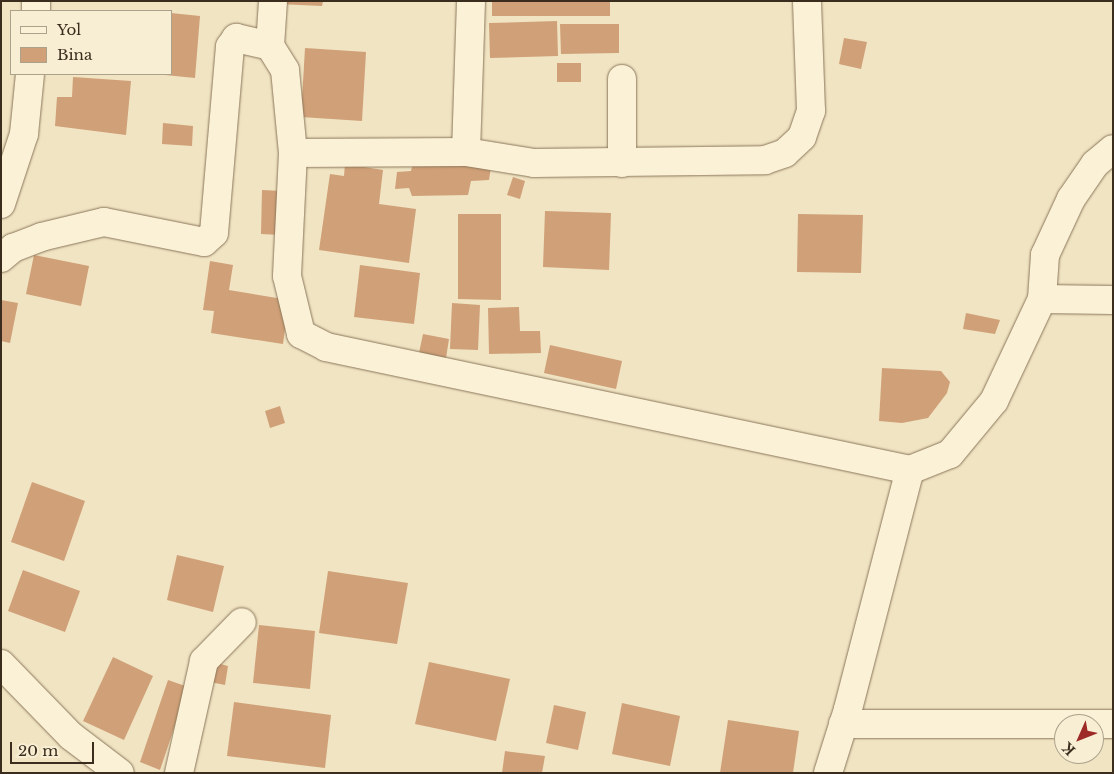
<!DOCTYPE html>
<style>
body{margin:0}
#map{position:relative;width:1114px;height:774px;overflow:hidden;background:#f0e4c3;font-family:"Libre Baskerville",serif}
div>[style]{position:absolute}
.building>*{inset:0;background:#d0a078}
.roads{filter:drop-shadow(0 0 1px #8b7659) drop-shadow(0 0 1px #8b7659)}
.minor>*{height:28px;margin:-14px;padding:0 14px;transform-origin:14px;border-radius:14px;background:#faf1d7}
span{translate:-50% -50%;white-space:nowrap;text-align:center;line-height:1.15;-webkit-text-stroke:4px #f7eed3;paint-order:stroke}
.frame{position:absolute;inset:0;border:2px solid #3b2d1e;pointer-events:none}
.legend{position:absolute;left:10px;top:10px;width:162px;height:65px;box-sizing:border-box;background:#f7eed3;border:1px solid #aca18b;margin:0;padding:6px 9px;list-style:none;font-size:15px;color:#3b2d1e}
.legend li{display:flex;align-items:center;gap:10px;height:25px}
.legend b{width:25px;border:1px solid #aca18b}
.north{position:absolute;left:1054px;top:714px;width:50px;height:50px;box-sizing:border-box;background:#f7eed3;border:1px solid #aca18b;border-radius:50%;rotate:226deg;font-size:14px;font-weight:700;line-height:20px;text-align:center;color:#3b2d1e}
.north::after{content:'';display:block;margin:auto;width:18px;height:22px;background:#9d2a26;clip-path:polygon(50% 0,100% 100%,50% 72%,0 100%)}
.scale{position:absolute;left:10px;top:742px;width:84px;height:22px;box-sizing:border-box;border:2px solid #3b2d1e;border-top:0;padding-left:6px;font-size:15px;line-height:18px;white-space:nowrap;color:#3b2d1e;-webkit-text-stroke:4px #f7eed3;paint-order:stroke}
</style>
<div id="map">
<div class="building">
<i style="clip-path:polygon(278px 1px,323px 1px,322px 6px,278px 4px)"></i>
<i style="clip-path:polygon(492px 1px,610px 1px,610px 16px,492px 16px)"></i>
<i style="clip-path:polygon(171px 13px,200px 16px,195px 78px,165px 75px,171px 74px)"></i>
<i style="clip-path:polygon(557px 21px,558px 56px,490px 58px,489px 23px)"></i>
<i style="clip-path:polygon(560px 24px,619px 24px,619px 53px,561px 54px)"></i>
<i style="clip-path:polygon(844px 38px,867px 42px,861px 69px,839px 64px)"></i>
<i style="clip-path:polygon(305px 48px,366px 52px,362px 121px,301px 117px)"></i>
<i style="clip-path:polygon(557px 63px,581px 63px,581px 82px,557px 82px)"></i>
<i style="clip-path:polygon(73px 77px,131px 81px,126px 135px,55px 126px,57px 97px,72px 97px)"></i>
<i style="clip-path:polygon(163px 123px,193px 126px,192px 146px,162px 144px)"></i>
<i style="clip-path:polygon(413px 162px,491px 167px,489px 180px,471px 181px,468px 195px,412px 196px,409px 188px,395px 189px,397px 172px,411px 171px)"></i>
<i style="clip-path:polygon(345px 164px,383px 170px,379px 204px,416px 209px,409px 263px,319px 250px,330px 174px,344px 176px)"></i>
<i style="clip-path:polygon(513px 177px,525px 181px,520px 199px,507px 195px)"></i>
<i style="clip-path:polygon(262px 190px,283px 191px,281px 235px,261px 234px)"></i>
<i style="clip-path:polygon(545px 211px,611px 213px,609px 270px,543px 267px)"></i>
<i style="clip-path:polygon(458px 214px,501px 214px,501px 300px,458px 299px)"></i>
<i style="clip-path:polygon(798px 214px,863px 215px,861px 273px,797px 272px)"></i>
<i style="clip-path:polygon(34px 255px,89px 266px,81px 306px,26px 294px)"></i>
<i style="clip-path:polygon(210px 261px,233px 265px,229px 290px,289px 300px,283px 344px,211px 333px,214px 311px,203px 310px)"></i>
<i style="clip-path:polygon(360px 265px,420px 273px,414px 324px,354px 317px)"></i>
<i style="clip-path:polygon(1px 300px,18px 303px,10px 343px,1px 341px)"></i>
<i style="clip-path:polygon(452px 303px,480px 305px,478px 350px,450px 349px)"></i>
<i style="clip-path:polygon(519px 307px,520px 331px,540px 331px,541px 353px,489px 354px,488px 308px)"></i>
<i style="clip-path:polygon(966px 313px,1000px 320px,995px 334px,963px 329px)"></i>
<i style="clip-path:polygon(423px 334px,449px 339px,446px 358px,419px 353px)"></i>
<i style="clip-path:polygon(550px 345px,622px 361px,616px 389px,544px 373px)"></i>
<i style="clip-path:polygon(882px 368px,941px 371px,950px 382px,947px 393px,928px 418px,902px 423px,879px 421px)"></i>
<i style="clip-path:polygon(280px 406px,285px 423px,270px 428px,265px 411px)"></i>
<i style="clip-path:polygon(32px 482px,85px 501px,64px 561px,11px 542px)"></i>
<i style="clip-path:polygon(177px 555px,224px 566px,213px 612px,167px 600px)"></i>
<i style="clip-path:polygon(23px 570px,80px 591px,65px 632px,8px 611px)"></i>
<i style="clip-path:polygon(328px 571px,408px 583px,397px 644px,319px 633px)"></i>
<i style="clip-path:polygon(259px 625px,315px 631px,310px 689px,253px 683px)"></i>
<i style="clip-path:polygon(113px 657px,153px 676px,124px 740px,83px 721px)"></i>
<i style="clip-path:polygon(209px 661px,228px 666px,225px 685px,205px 681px)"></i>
<i style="clip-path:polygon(429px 662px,510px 679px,496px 741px,415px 724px)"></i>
<i style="clip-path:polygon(168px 680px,188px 687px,160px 770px,140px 762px)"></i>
<i style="clip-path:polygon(234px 702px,331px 715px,325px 768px,227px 756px)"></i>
<i style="clip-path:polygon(622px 703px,680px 716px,670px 766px,612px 754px)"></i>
<i style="clip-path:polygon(554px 705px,586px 712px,578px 750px,546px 743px)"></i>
<i style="clip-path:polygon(728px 720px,799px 731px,793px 773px,720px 773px)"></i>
<i style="clip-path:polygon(505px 751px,545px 756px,542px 773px,502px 773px)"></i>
</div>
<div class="roads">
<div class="minor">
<i style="left:273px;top:1px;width:45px;rotate:93.8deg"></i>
<i style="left:270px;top:46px;width:28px;rotate:58deg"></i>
<i style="left:285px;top:70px;width:83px;rotate:84.5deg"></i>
<i style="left:293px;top:153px;width:123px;rotate:92.8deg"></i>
<i style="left:287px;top:276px;width:60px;rotate:76.4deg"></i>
<i style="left:301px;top:334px;width:28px;rotate:27deg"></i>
<i style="left:326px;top:347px;width:597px;rotate:11.89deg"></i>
<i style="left:910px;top:470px;width:43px;rotate:-21.8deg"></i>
<i style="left:950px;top:454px;width:69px;rotate:-50.3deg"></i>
<i style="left:994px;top:401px;width:113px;rotate:-64.8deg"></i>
<i style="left:1042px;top:299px;width:44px;rotate:-86.1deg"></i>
<i style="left:1045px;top:255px;width:62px;rotate:-65.1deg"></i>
<i style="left:1071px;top:199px;width:42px;rotate:-55.6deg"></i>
<i style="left:1095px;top:164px;width:23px;rotate:-40deg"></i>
<i style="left:36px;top:11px;width:10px;rotate:-90deg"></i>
<i style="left:466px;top:152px;width:151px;rotate:-88.1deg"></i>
<i style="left:293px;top:153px;width:173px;rotate:-0.3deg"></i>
<i style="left:466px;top:152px;width:69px;rotate:9.2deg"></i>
<i style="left:534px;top:163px;width:231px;rotate:-0.7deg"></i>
<i style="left:765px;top:160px;width:21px;rotate:-19deg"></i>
<i style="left:785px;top:153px;width:23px;rotate:-43deg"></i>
<i style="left:802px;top:137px;width:28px;rotate:-71deg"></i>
<i style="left:811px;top:111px;width:110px;rotate:-92.1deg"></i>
<i style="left:622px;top:163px;width:84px;rotate:-90deg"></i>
<i style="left:1px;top:204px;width:74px;rotate:-71.8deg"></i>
<i style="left:24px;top:134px;width:60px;rotate:-84.3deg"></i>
<i style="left:1px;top:258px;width:16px;rotate:-40deg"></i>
<i style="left:13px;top:248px;width:30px;rotate:-21deg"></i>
<i style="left:41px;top:237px;width:65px;rotate:-13.4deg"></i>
<i style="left:104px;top:222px;width:102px;rotate:11.3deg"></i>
<i style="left:204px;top:242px;width:13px;rotate:-42deg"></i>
<i style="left:214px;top:233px;width:187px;rotate:-85.1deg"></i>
<i style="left:230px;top:47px;width:11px;rotate:-56deg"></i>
<i style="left:236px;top:38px;width:35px;rotate:13deg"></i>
<i style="left:1042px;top:299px;width:71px;rotate:0.8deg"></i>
<i style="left:1px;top:664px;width:100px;rotate:45.8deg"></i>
<i style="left:71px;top:736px;width:61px;rotate:37.1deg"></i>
<i style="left:843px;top:724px;width:270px"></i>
<i style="left:179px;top:773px;width:115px;rotate:-77.4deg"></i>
<i style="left:204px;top:661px;width:54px;rotate:-45.7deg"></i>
<i style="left:828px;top:773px;width:67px;rotate:-72.6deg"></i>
<i style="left:848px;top:709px;width:247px;rotate:-75.5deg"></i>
</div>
</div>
<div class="frame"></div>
<ul class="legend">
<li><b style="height:6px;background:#faf1d7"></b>Yol</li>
<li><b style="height:14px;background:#d0a078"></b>Bina</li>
</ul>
<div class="north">K</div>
<div class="scale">20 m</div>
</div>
